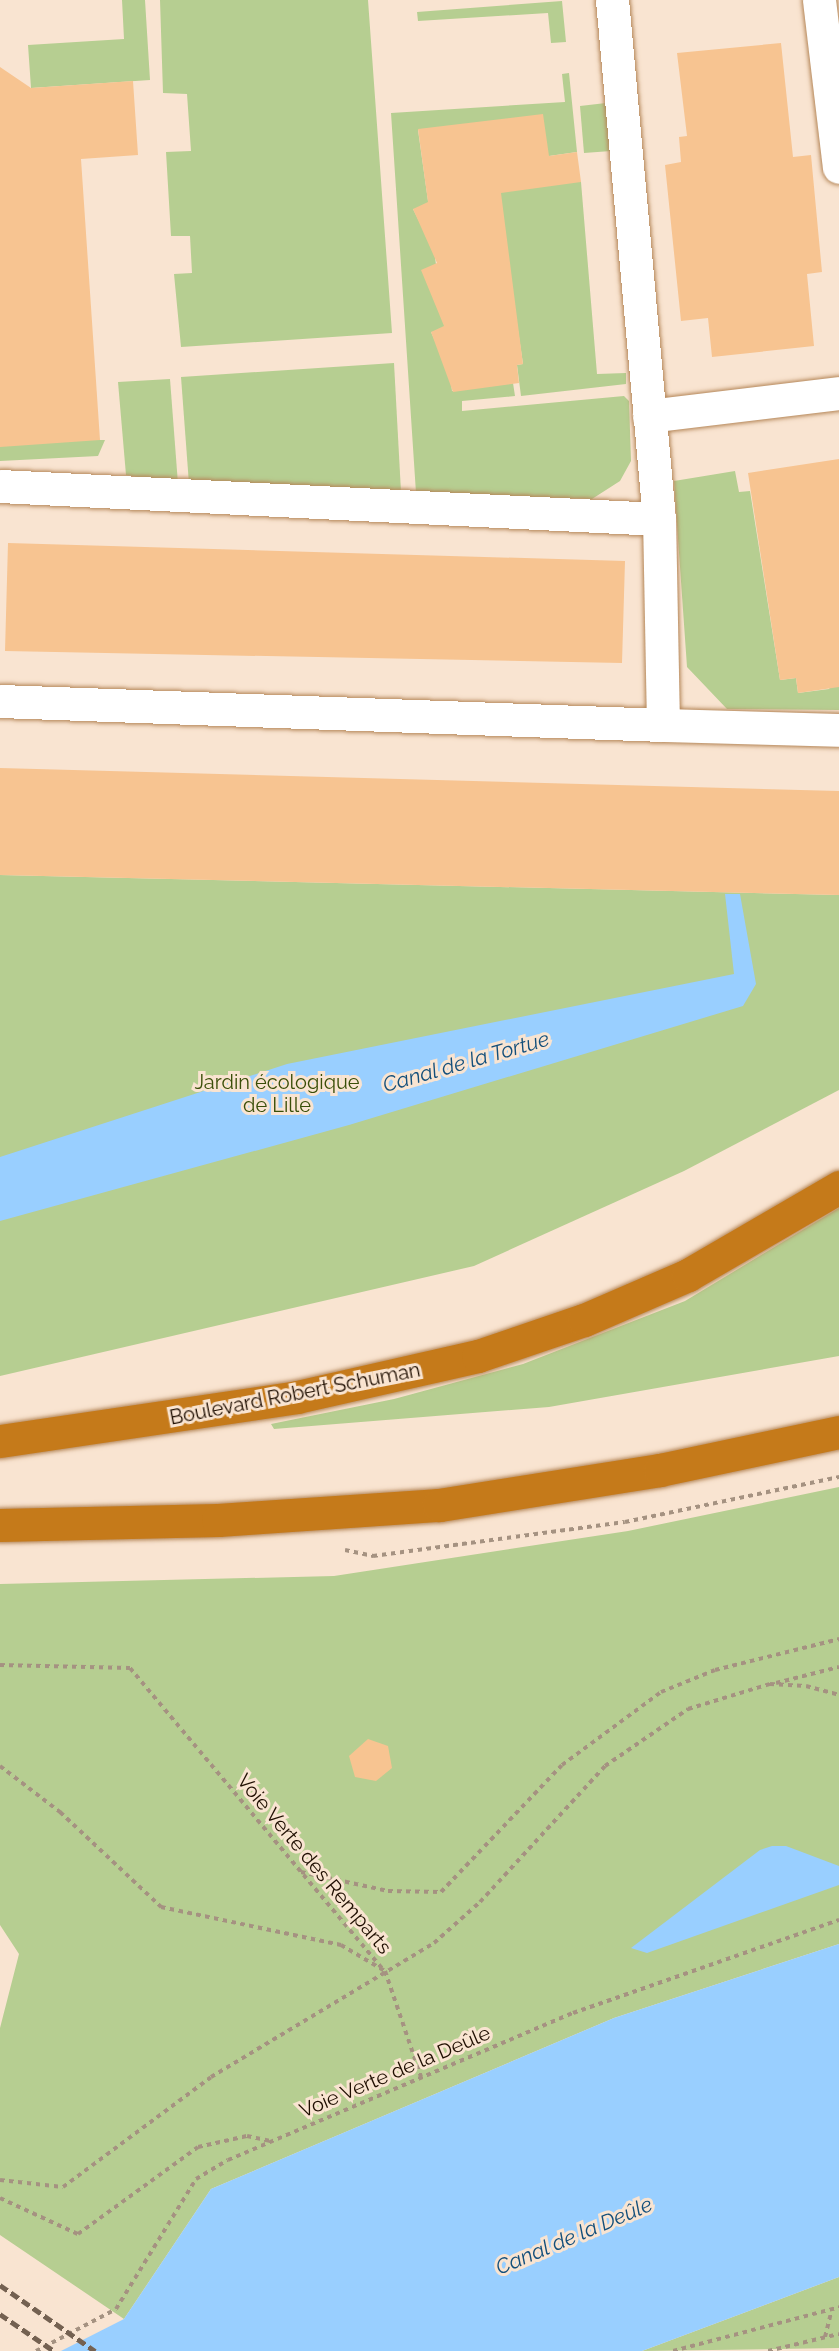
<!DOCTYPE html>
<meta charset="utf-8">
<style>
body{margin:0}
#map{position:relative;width:839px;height:2351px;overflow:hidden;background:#f9e4d1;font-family:Raleway,sans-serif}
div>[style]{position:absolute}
.green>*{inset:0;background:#b6ce91}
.water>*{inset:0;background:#99cfff}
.building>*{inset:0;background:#f7c491}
.path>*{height:4px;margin-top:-2px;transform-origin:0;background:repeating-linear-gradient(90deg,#a59281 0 4.5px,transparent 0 9px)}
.roads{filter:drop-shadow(0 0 2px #b58759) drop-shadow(0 0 2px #b58759)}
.minor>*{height:33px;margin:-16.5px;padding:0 16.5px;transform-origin:16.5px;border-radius:16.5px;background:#fff}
.highway>*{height:33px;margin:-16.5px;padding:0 16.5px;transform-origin:16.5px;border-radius:16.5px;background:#c57a1a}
.rail>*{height:4.5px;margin-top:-2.25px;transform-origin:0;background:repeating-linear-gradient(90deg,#746151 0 9px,transparent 0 13.5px)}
span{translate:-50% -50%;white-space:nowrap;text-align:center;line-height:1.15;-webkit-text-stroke:6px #f9e4d1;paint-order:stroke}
.park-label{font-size:20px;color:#394e08}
.street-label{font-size:20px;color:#1f0e00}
.water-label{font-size:21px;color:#134f7b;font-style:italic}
</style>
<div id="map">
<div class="green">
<i style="clip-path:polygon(122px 0,145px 0,150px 80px,31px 88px,28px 45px,124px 39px)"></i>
<i style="clip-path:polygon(160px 0,368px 0,392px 333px,181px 347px,174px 274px,192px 273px,190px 236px,171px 236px,166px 152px,191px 151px,187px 94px,163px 93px)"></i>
<i style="clip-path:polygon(562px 1px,566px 42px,551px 43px,548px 13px,418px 21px,417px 12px)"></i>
<i style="clip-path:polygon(569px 73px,577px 152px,549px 156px,418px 130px,429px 208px,413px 209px,434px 251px,446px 331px,431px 332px,450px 374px,452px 391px,513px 383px,515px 396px,462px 401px,462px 411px,624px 396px,629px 401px,631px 461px,620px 481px,592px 499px,416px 493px,391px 113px,565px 102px,562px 74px)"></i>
<i style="clip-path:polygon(606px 103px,611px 151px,584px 153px,580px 106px)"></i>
<i style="clip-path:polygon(496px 181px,581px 182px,597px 374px,626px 373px,626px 384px,521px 396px,517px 365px,523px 364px)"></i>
<i style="clip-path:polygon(394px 363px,401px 492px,189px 484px,181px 377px)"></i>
<i style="clip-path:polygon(170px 379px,178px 484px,126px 475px,118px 382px)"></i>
<i style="clip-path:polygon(0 435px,100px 440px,105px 440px,98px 456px,0 461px)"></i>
<i style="clip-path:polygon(735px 471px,739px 492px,750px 491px,780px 680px,796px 678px,798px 693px,829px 689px,839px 671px,839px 710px,727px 709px,687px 667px,674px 481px)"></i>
<i style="clip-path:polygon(0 875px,839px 895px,839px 1090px,684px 1171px,474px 1266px,0 1376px)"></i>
<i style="clip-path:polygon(839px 1208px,839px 1356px,549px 1407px,274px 1429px,271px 1424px,394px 1399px,523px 1364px,685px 1301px)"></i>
<i style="clip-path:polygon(839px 1487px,839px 1944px,614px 2018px,211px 2189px,124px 2319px,0 2235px,0 2028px,19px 1954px,0 1925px,0 1584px,334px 1576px,628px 1531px)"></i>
<i style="clip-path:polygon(839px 2277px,839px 2348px,642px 2351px)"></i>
</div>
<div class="water">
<i style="clip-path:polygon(725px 894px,740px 894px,756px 984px,743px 1006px,349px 1125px,0 1221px,0 1157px,287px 1064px,734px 974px)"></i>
<i style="clip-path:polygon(772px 1846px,786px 1846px,839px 1866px,839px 1885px,647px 1953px,631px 1948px,760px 1850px)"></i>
<i style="clip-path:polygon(839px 1944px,839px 2277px,642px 2351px,61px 2351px,124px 2319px,211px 2189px,614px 2018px)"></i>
</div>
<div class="building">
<i style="clip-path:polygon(781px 43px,793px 157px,811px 155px,822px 272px,807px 274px,814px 346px,712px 357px,708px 318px,681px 321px,665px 165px,681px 162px,679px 137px,687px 136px,677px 53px)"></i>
<i style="clip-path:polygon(0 67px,31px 88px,133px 81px,138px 155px,81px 159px,100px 440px,0 447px)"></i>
<i style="clip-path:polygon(543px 114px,549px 156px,577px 152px,581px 182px,501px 193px,523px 364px,517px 365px,519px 383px,453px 392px,431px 332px,444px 326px,421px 270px,437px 263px,413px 209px,428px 202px,418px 129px)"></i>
<i style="clip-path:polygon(839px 459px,839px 687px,798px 693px,796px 678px,780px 680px,748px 473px)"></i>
<i style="clip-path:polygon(8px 543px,625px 561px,622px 663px,5px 651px)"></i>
<i style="clip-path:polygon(0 768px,839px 791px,839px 895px,0 875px)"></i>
<i style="clip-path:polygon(368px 1739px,388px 1746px,392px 1768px,376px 1781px,355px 1777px,349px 1756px)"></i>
</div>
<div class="path">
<i style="left:345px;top:1550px;width:29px;rotate:12deg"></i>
<i style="left:373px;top:1556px;width:254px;rotate:-7.7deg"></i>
<i style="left:625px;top:1522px;width:219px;rotate:-11.9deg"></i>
<i style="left:0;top:1665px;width:130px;rotate:1.3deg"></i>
<i style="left:130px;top:1668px;width:392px;rotate:50deg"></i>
<i style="left:776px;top:1683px;width:65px;rotate:-14.3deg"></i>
<i style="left:0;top:1766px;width:76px;rotate:37.5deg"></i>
<i style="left:60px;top:1812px;width:139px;rotate:43.2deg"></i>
<i style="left:161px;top:1907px;width:184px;rotate:11.9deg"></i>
<i style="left:341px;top:1945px;width:51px;rotate:30.6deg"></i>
<i style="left:385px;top:1971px;width:112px;rotate:71.2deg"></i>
<i style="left:301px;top:1872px;width:89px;rotate:12.3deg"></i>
<i style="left:388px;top:1891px;width:53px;rotate:1.1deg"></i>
<i style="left:441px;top:1892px;width:175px;rotate:-46.4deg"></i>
<i style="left:562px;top:1765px;width:123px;rotate:-36.4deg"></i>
<i style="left:661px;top:1692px;width:58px;rotate:-22.2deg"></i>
<i style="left:715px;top:1670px;width:128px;rotate:-14deg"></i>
<i style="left:0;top:2180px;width:63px;rotate:6.3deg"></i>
<i style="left:63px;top:2187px;width:184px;rotate:-36.6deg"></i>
<i style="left:211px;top:2077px;width:260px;rotate:-31deg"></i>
<i style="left:434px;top:1943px;width:62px;rotate:-41.7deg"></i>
<i style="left:480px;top:1902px;width:185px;rotate:-47.4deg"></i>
<i style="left:605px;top:1766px;width:101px;rotate:-34.5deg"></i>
<i style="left:688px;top:1709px;width:86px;rotate:-17deg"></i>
<i style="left:770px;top:1684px;width:36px;rotate:3deg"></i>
<i style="left:806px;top:1686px;width:34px;rotate:15deg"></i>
<i style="left:0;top:2198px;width:86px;rotate:24.8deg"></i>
<i style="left:78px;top:2234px;width:148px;rotate:-35.9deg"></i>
<i style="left:198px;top:2147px;width:50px;rotate:-12.7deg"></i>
<i style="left:247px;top:2136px;width:24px;rotate:12deg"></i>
<i style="left:825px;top:2337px;width:29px;rotate:-76deg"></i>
<i style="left:36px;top:2351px;width:90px;rotate:-27.7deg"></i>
<i style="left:116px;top:2309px;width:153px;rotate:-58.4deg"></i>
<i style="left:196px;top:2179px;width:37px;rotate:-31deg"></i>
<i style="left:228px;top:2160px;width:375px;rotate:-23.1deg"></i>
<i style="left:573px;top:2013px;width:282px;rotate:-19.3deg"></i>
<i style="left:673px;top:2351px;width:172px;rotate:-14.8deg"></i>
<i style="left:768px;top:2351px;width:73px;rotate:-13.5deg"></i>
</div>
<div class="roads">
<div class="minor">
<i style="left:819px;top:0;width:168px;rotate:83.2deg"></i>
<i style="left:649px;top:416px;width:191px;rotate:-6.9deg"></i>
<i style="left:0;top:486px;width:660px;rotate:2.87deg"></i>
<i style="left:0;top:701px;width:663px;rotate:2.07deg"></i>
<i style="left:663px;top:725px;width:206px;rotate:-91.1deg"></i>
<i style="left:659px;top:519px;width:521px;rotate:-95.17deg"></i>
<i style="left:663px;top:725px;width:176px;rotate:1.6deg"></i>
</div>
<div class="highway">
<i style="left:0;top:1441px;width:300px;rotate:-8.4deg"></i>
<i style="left:297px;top:1397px;width:186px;rotate:-12.8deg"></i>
<i style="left:478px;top:1356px;width:112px;rotate:-18.8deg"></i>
<i style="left:584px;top:1320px;width:113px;rotate:-23.4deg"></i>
<i style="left:688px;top:1275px;width:175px;rotate:-30.2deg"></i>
<i style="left:0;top:1525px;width:218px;rotate:-1.3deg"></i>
<i style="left:218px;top:1520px;width:222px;rotate:-3.9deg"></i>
<i style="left:439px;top:1505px;width:224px;rotate:-9deg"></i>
<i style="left:660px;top:1470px;width:183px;rotate:-12deg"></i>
</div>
</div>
<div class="rail">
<i style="left:0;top:2285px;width:116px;rotate:34.8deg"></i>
<i style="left:0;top:2314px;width:65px;rotate:34.4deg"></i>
</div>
<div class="park-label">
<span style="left:277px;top:1094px">Jardin écologique<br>de Lille</span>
</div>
<div class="street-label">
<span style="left:295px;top:1394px;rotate:-11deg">Boulevard Robert Schuman</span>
<span style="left:314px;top:1864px;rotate:50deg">Voie Verte des Remparts</span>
<span style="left:395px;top:2072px;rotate:-23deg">Voie Verte de la Deûle</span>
</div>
<div class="water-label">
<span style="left:466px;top:1062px;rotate:-16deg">Canal de la Tortue</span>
<span style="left:574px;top:2236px;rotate:-23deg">Canal de la Deûle</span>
</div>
</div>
